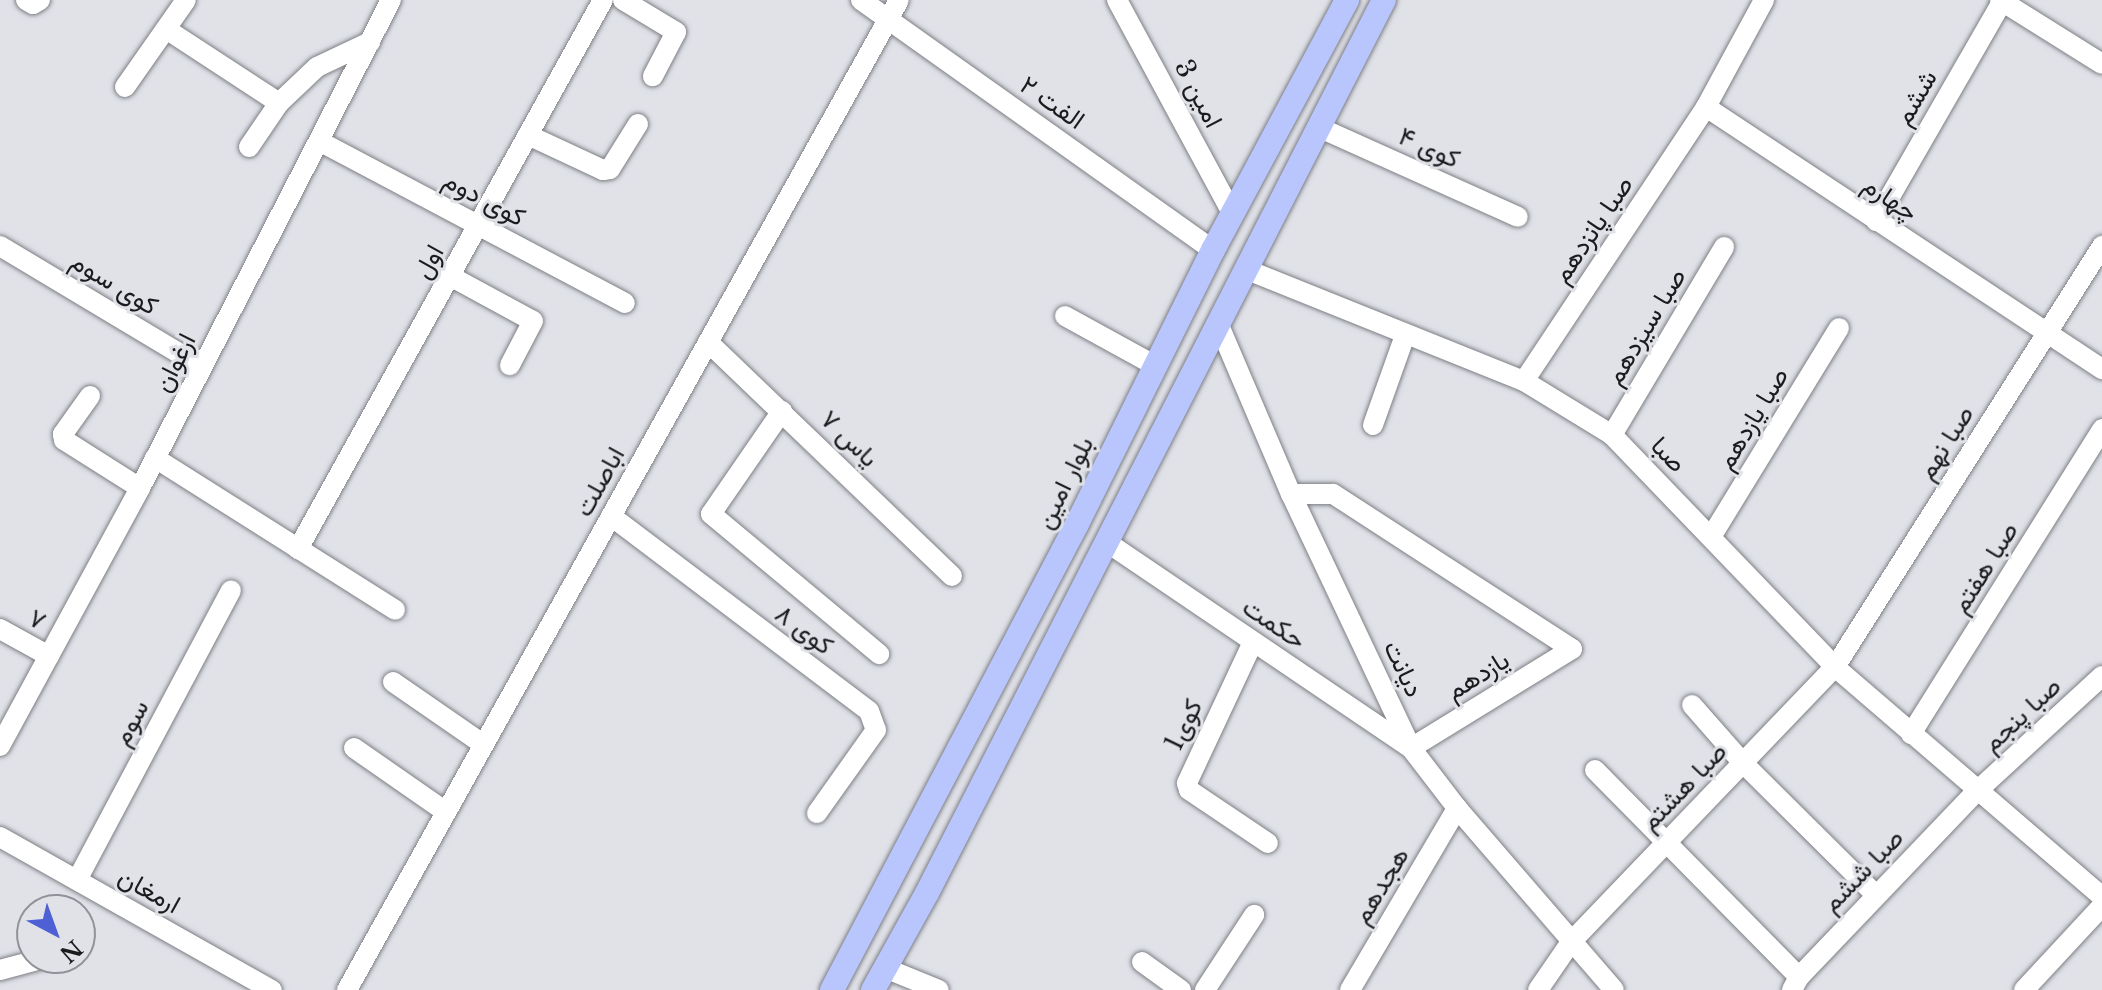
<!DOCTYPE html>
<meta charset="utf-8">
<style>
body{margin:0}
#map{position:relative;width:2102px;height:990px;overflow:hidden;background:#e0e2e8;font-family:"Libre Baskerville",Vazirmatn,serif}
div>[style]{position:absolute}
.roads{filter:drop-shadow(0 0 2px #7d7f84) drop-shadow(0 0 2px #7d7f84)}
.minor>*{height:20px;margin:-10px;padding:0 10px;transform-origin:10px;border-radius:10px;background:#fff}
.major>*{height:24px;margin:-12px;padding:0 12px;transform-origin:12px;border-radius:12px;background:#b9c5fd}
span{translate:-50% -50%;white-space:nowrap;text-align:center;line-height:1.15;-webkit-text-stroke:6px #e0e2e8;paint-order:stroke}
.street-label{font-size:26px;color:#1a1b1d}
.north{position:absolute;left:16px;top:894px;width:80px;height:80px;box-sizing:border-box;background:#e0e2e8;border:2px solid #919297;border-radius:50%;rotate:139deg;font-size:22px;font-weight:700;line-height:32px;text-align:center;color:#1a1b1d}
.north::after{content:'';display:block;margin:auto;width:28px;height:36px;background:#4f60d5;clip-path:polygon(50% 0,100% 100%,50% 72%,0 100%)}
</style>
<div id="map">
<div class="roads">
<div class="minor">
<i style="left:26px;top:0;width:8px;rotate:30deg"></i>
<i style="left:33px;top:4px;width:8px;rotate:-30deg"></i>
<i style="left:623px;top:0;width:62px;rotate:31.1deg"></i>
<i style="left:676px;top:32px;width:50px;rotate:117.6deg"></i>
<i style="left:861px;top:0;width:432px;rotate:35.4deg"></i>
<i style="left:1117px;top:0;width:242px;rotate:61.6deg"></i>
<i style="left:2000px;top:0;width:120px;rotate:32.1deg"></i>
<i style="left:166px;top:29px;width:135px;rotate:33.2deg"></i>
<i style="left:125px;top:87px;width:106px;rotate:-55deg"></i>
<i style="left:1706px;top:107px;width:475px;rotate:33.5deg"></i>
<i style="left:1318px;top:127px;width:219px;rotate:24.2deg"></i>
<i style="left:528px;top:135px;width:83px;rotate:25deg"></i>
<i style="left:603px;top:170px;width:7px;rotate:-8deg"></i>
<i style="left:610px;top:169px;width:53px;rotate:-58.1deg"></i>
<i style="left:319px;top:141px;width:346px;rotate:27.9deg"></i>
<i style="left:249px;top:147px;width:53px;rotate:-55.7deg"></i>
<i style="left:279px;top:103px;width:52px;rotate:-43.5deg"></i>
<i style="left:317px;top:67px;width:59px;rotate:-25.3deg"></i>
<i style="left:1876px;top:221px;width:253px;rotate:-60.1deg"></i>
<i style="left:0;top:246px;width:235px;rotate:30.9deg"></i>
<i style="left:1245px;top:269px;width:301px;rotate:21.9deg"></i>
<i style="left:1524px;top:381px;width:103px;rotate:31.5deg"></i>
<i style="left:1612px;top:435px;width:322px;rotate:46.1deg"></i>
<i style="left:1835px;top:667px;width:352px;rotate:40.7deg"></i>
<i style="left:450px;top:276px;width:94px;rotate:28.5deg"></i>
<i style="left:533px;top:321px;width:50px;rotate:117.6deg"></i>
<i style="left:1065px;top:316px;width:102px;rotate:28.8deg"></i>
<i style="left:1218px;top:323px;width:186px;rotate:66.9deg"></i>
<i style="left:1291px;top:494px;width:281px;rotate:64.7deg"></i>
<i style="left:1411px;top:748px;width:76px;rotate:52.5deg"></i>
<i style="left:1457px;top:808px;width:240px;rotate:49.2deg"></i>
<i style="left:708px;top:342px;width:338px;rotate:43.8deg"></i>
<i style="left:1524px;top:381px;width:329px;rotate:-56.4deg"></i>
<i style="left:1706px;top:107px;width:122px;rotate:-61.5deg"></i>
<i style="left:90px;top:396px;width:47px;rotate:125.4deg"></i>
<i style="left:63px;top:434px;width:6px;rotate:81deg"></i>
<i style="left:64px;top:440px;width:90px;rotate:32.3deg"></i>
<i style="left:782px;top:411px;width:125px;rotate:124.6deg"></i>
<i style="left:711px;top:514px;width:219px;rotate:39.8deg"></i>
<i style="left:1373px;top:425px;width:96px;rotate:-70.4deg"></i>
<i style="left:1612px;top:435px;width:219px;rotate:-59.2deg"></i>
<i style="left:155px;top:458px;width:284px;rotate:32.3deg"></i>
<i style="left:611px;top:516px;width:323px;rotate:37.1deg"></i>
<i style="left:869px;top:711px;width:20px;rotate:70deg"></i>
<i style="left:876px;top:730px;width:102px;rotate:125.4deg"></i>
<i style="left:1711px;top:537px;width:245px;rotate:-58.5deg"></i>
<i style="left:1108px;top:543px;width:366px;rotate:34.1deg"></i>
<i style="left:1411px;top:748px;width:189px;rotate:-31.6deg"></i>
<i style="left:1572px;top:649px;width:285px;rotate:-147deg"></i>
<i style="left:1333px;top:494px;width:42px;rotate:180deg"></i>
<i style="left:298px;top:549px;width:628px;rotate:-60.95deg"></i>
<i style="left:0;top:629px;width:56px;rotate:28.9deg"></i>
<i style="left:1253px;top:642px;width:156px;rotate:115.1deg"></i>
<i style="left:1187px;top:783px;width:7px;rotate:74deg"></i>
<i style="left:1189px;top:790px;width:95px;rotate:33.9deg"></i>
<i style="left:393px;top:682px;width:109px;rotate:34.6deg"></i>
<i style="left:1692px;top:705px;width:77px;rotate:48.7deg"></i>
<i style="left:1743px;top:763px;width:187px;rotate:44.8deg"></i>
<i style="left:1911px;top:734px;width:360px;rotate:-57.9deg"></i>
<i style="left:0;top:746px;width:294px;rotate:-61.5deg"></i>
<i style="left:140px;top:488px;width:549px;rotate:-62.78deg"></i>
<i style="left:354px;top:748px;width:112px;rotate:34.8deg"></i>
<i style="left:1595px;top:770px;width:291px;rotate:45.4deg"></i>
<i style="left:0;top:837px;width:312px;rotate:29.4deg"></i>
<i style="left:77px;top:880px;width:328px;rotate:-62deg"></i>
<i style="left:1142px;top:962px;width:48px;rotate:35.7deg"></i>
<i style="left:885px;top:968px;width:58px;rotate:22.2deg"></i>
<i style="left:0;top:970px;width:47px;rotate:-14.9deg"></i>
<i style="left:347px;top:990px;width:1133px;rotate:-60.86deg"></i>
<i style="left:1205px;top:990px;width:90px;rotate:-56.8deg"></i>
<i style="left:1350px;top:990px;width:211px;rotate:-59.5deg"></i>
<i style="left:1538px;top:990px;width:58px;rotate:-55.5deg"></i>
<i style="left:1571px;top:942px;width:381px;rotate:-46.2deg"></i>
<i style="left:1835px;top:667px;width:499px;rotate:-57.6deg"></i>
<i style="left:1792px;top:990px;width:15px;rotate:-62deg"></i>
<i style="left:1799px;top:977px;width:257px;rotate:-46.3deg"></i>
<i style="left:1977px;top:791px;width:170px;rotate:-42.6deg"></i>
<i style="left:2024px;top:990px;width:115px;rotate:-47.1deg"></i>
</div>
<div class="major">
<i style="left:832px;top:990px;width:526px;rotate:-62.27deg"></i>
<i style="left:1077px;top:524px;width:306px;rotate:-63.6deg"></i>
<i style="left:1213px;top:250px;width:284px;rotate:-61.8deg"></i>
<i style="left:873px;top:990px;width:111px;rotate:-60.9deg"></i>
<i style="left:927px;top:893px;width:1003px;rotate:-62.9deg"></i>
</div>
</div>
<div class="street-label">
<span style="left:1198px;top:94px;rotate:62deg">امین 3</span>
<span style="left:1916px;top:98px;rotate:-60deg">ششم</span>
<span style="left:1052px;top:103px;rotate:35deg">الفت ۲</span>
<span style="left:1429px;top:148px;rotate:24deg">کوی ۴</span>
<span style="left:484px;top:199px;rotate:28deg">کوی دوم</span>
<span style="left:1890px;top:199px;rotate:34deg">چهارم</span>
<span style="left:1593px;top:230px;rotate:-56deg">صبا پانزدهم</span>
<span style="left:429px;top:262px;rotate:-61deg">اول</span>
<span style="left:114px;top:284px;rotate:31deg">کوی سوم</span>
<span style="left:1646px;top:327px;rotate:-59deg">صبا سیزدهم</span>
<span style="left:175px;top:363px;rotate:-63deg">ارغوان</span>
<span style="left:1753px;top:419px;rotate:-59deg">صبا یازدهم</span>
<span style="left:849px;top:439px;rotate:44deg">یاس ۷</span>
<span style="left:1946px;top:443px;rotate:-58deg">صبا نهم</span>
<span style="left:1668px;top:455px;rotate:46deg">صبا</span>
<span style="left:600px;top:482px;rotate:-61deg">اباصلت</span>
<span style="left:1065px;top:483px;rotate:-64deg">بلوار امین</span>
<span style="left:1985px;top:568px;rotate:-58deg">صبا هفتم</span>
<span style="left:37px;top:620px;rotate:29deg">۷</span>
<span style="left:1274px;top:624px;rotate:34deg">حکمت</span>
<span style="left:804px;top:630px;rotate:37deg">کوی ۸</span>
<span style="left:1403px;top:669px;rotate:65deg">دیانت</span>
<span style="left:1478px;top:676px;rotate:-32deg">یازدهم</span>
<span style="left:2022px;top:715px;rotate:-43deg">صبا پنجم</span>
<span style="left:131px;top:723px;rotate:-62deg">سوم</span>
<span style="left:1184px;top:725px;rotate:-64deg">کوی1</span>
<span style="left:1684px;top:787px;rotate:-46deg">صبا هشتم</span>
<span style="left:1863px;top:871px;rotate:-46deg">صبا ششم</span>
<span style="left:1381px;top:886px;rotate:-59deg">هجدهم</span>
<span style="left:149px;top:891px;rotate:29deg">ارمغان</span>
</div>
<div class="north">N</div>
</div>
